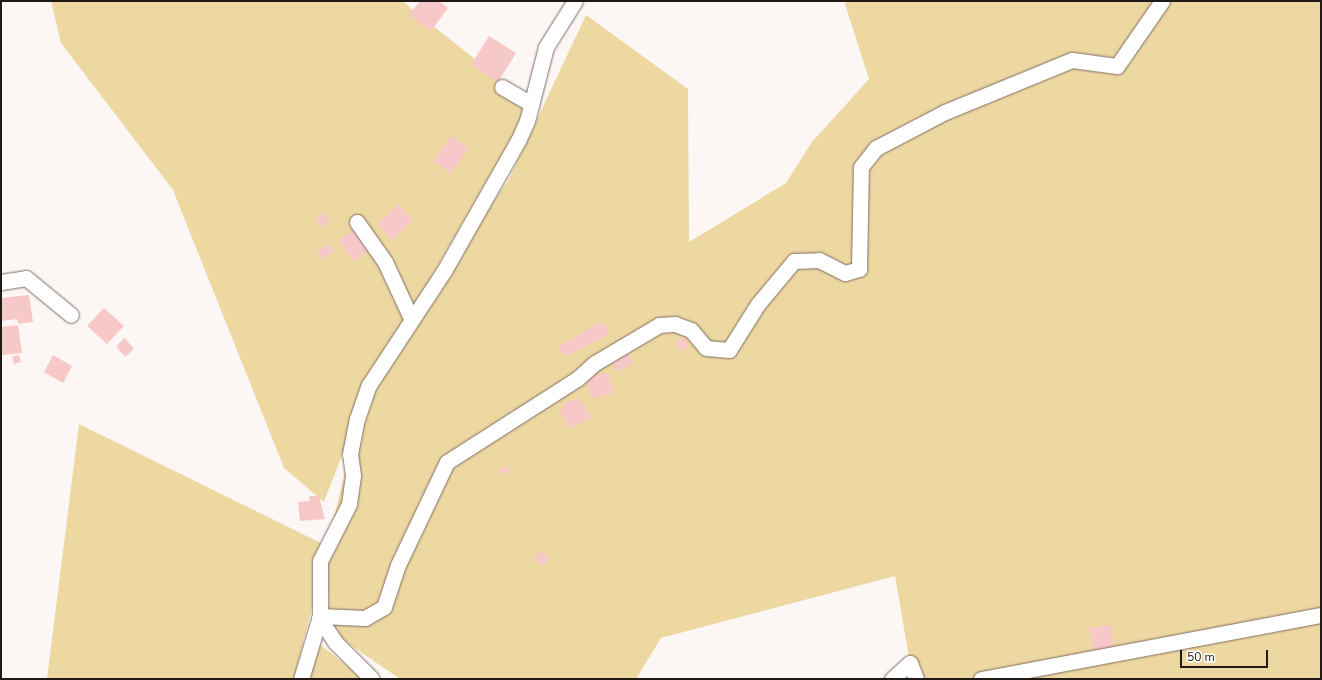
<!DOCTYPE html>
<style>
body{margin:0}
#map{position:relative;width:1322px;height:680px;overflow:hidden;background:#fcf7f5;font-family:"Nunito Sans",sans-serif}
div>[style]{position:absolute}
.green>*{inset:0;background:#edd8a1}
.building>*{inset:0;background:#f6c8c7}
.roads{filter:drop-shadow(0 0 1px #816d65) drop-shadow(0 0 1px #816d65)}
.minor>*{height:15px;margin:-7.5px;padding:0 7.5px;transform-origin:7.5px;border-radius:7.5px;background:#fff}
span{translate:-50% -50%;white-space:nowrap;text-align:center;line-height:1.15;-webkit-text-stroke:3px #fff;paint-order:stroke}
.frame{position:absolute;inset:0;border:2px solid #211916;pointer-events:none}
.scale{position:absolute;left:1180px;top:650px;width:88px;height:18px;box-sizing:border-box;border:2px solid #211916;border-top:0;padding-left:5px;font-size:12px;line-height:14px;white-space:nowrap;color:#211916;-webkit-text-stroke:3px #fff;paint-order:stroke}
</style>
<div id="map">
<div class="green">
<i style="clip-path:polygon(51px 1px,402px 1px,531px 104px,369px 385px,438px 278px,508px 181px,586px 15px,688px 89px,689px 242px,786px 183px,812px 142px,869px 79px,844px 1px,1321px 1px,1321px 679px,880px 679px,910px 663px,895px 576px,661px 638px,636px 679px,400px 679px,330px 631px,327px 548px,294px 679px,47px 679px,79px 424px,327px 546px,362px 403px,324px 502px,284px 468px,173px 190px,61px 43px)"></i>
<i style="clip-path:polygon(313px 639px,364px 679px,296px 679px)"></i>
</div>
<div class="building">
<i style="clip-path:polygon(420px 1px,439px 1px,448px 8px,431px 31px,409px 15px)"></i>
<i style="clip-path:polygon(489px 36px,516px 53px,498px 82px,471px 65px)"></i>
<i style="clip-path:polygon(451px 136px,469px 148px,451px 173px,433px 161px)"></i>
<i style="clip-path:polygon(398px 204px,413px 220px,393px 240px,377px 224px)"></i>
<i style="clip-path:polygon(324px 213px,331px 221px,322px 228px,315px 220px)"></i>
<i style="clip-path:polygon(357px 228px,371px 250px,353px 261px,339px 240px)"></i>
<i style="clip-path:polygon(330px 244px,334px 252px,321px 259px,317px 251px)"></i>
<i style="clip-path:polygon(29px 295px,33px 322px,18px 324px,17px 319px,1px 321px,1px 298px)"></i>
<i style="clip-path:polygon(104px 308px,124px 326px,107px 344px,87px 326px)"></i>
<i style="clip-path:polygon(602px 321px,610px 334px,564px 357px,558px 347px)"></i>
<i style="clip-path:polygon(18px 325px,22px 353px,2px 355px,1px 327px)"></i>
<i style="clip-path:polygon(684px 337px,689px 347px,681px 351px,676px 342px)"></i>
<i style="clip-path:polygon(125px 338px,134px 349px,125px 357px,116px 346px)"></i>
<i style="clip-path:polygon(629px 354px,634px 363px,616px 372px,612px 363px)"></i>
<i style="clip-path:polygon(19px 355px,21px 362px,14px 364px,12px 357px)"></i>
<i style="clip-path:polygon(53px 355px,72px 366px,63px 383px,44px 372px)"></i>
<i style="clip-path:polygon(608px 372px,613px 393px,592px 399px,586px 378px)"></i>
<i style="clip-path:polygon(579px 398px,592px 418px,569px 429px,559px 410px,564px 407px,562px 404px)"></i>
<i style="clip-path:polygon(508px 466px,510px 471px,502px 474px,500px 469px)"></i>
<i style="clip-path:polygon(309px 496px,319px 496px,325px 519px,300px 521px,298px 502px,310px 501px)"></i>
<i style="clip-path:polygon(540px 551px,549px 559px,542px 566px,533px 558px)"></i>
<i style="clip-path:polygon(1111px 625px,1114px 647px,1093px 651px,1089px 628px)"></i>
</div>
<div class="roads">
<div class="minor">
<i style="left:502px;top:87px;width:34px;rotate:30deg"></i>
<i style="left:357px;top:222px;width:49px;rotate:55deg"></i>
<i style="left:385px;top:262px;width:62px;rotate:65.1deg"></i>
<i style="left:1px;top:282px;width:25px;rotate:-9deg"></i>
<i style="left:26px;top:278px;width:58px;rotate:39.4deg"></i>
<i style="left:320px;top:616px;width:45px;rotate:2.5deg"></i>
<i style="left:365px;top:618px;width:22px;rotate:-30deg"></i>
<i style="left:384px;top:607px;width:44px;rotate:-71.6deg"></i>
<i style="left:398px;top:565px;width:114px;rotate:-64.6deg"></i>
<i style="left:447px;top:462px;width:154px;rotate:-32.6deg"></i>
<i style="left:577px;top:379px;width:24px;rotate:-42deg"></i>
<i style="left:595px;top:363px;width:74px;rotate:-30.7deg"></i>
<i style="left:659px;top:325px;width:16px;rotate:-4deg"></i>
<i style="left:675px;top:324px;width:17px;rotate:21deg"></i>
<i style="left:691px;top:330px;width:23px;rotate:50deg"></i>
<i style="left:706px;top:348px;width:23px;rotate:5deg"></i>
<i style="left:729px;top:350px;width:54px;rotate:-57.8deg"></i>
<i style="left:758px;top:304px;width:56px;rotate:-50.1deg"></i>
<i style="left:794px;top:261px;width:25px;rotate:-2deg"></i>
<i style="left:819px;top:260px;width:29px;rotate:27deg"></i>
<i style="left:845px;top:273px;width:15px;rotate:-16deg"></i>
<i style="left:859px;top:269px;width:102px;rotate:-88.9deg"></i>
<i style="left:861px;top:167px;width:24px;rotate:-52deg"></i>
<i style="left:876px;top:148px;width:78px;rotate:-27.6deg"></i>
<i style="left:945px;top:112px;width:137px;rotate:-22.3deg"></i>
<i style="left:1072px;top:60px;width:45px;rotate:7.6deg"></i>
<i style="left:1117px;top:66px;width:79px;rotate:-55.3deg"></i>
<i style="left:319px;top:618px;width:29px;rotate:56deg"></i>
<i style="left:335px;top:642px;width:52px;rotate:45deg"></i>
<i style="left:301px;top:679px;width:66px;rotate:-73.2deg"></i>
<i style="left:320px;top:616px;width:55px;rotate:-90deg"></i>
<i style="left:320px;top:561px;width:64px;rotate:-63deg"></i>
<i style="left:349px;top:504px;width:29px;rotate:-82deg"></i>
<i style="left:353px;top:475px;width:21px;rotate:-98deg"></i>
<i style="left:350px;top:454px;width:36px;rotate:-79deg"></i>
<i style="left:357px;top:419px;width:36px;rotate:-71deg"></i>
<i style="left:369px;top:385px;width:136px;rotate:-56.7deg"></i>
<i style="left:444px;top:271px;width:150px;rotate:-60.4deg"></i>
<i style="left:518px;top:141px;width:22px;rotate:-66deg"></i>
<i style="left:527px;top:121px;width:76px;rotate:-75.6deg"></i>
<i style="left:546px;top:47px;width:54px;rotate:-57.8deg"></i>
<i style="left:892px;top:679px;width:24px;rotate:-42deg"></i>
<i style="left:910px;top:663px;width:17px;rotate:69deg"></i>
<i style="left:981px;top:679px;width:346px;rotate:-10.7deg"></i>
</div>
</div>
<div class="frame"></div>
<div class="scale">50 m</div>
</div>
